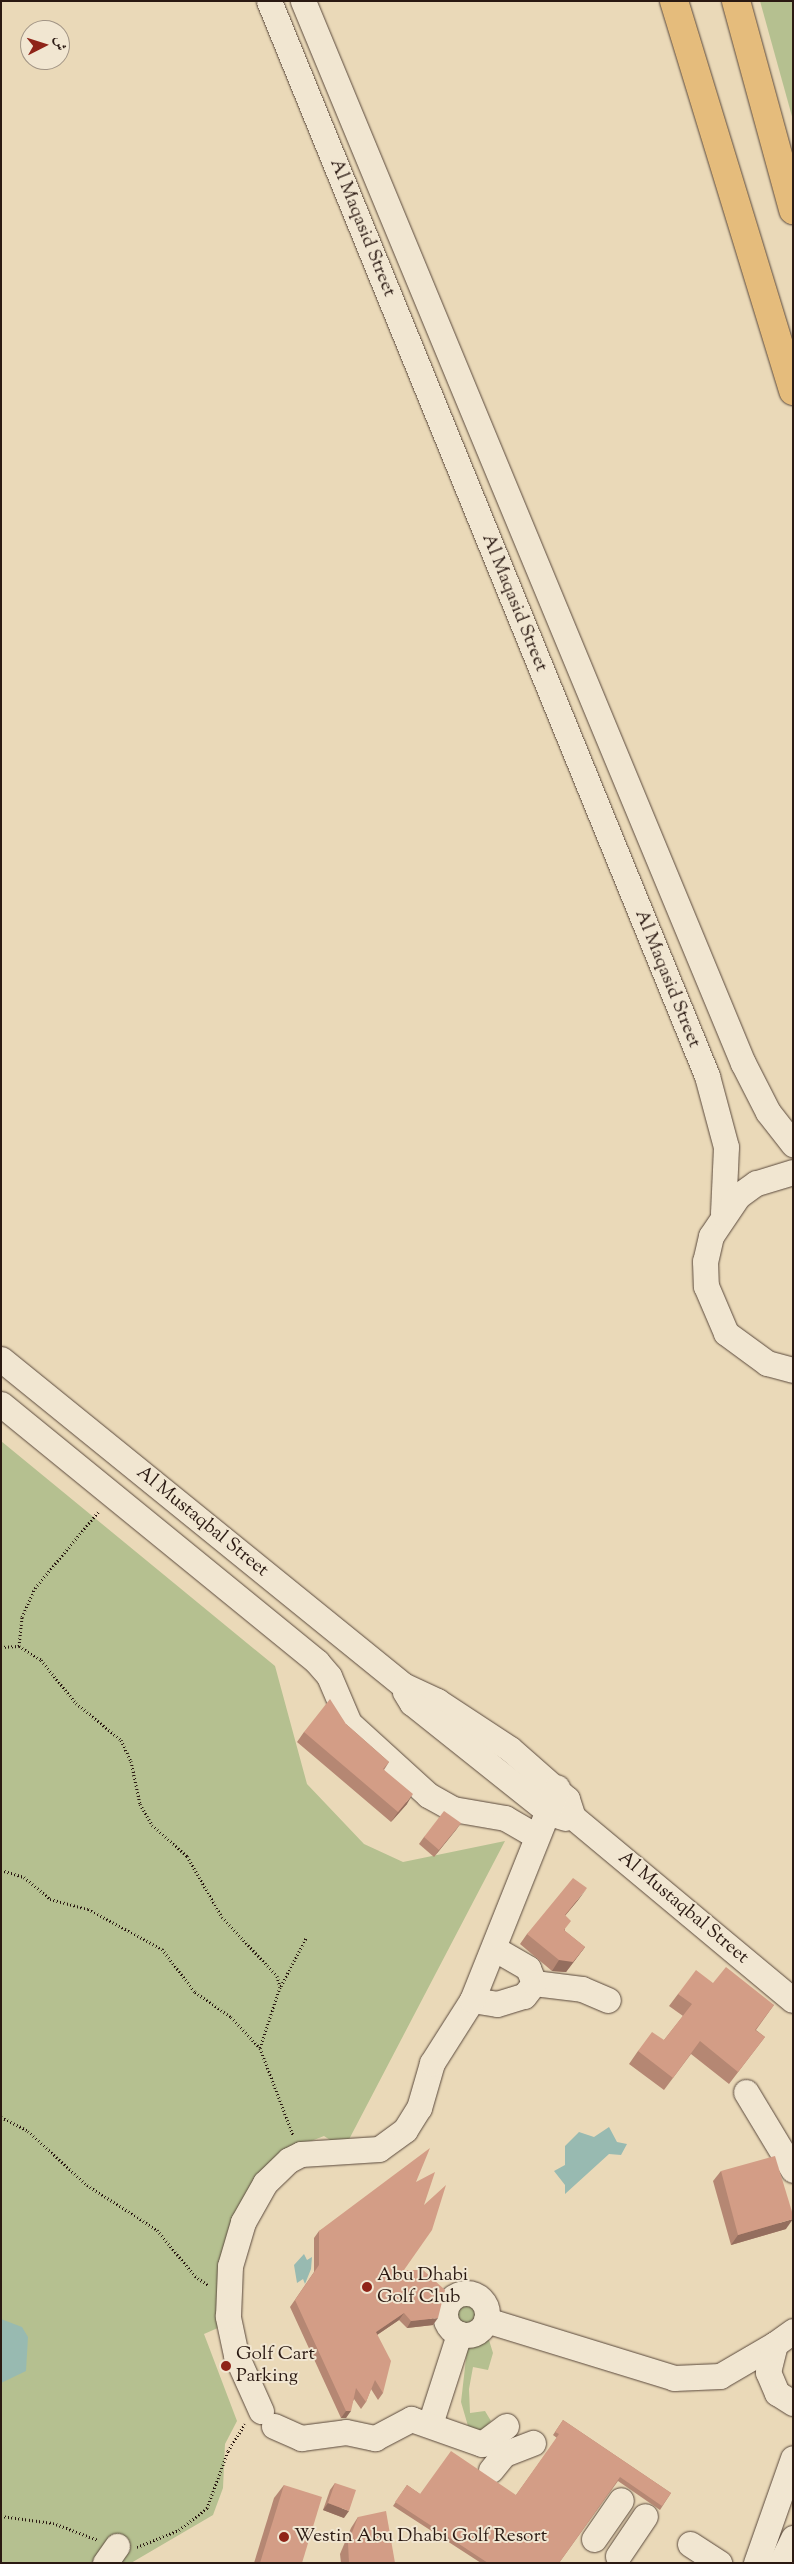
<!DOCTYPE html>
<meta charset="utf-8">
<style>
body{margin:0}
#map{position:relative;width:794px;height:2564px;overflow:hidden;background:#ead9b8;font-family:"Sorts Mill Goudy",Amiri,serif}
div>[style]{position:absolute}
.green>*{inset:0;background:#b5c090}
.round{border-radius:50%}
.water>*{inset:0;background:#98bab1}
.path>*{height:3px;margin-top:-1.5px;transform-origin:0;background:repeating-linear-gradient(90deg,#2a1912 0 1px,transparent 0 3.5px)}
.roads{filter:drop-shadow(0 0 1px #5a493c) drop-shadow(0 0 1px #5a493c)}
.minor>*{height:25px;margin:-12.5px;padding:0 12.5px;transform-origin:12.5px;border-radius:12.5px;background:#f1e6d1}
.minor>.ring{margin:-12.5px;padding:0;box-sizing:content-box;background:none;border:25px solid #f1e6d1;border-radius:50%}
.highway>*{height:28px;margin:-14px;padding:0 14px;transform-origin:14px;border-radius:14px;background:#e5bc7c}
.wall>*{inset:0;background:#b58773}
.shaded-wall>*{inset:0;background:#946e5e}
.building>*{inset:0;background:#d39d86}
.dots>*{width:14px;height:14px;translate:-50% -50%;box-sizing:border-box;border:2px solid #f1e6d1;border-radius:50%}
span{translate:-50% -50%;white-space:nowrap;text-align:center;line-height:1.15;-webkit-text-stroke:4px #f1e6d1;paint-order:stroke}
.street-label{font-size:19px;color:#2a1912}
.poi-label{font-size:19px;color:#2a1912}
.left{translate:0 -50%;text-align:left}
.frame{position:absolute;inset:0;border:2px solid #2a1912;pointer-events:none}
.north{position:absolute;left:20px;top:20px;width:50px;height:50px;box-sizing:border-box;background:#f1e6d1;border:1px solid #a19485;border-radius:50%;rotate:85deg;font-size:14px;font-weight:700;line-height:20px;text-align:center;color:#2a1912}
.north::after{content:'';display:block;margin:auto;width:18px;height:22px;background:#8f2418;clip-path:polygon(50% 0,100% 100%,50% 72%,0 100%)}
</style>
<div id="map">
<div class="green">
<i style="clip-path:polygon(760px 1px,793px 1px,793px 120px)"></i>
<i style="clip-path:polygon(1px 1441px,275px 1666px,307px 1784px,364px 1844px,403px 1862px,505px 1841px,344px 2149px,324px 2136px,288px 2150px,271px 2166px,220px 2327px,204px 2334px,237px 2421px,225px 2444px,223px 2488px,213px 2515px,131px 2563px,1px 2563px)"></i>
<i class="round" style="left:453px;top:2302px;width:24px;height:24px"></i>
<i style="clip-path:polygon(477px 2335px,489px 2340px,493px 2353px,488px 2370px,473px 2367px,469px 2389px,470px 2413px,485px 2411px,491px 2421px,480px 2432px,468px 2426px,461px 2402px,467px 2350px)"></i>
</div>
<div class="water">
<i style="clip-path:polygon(609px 2127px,617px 2142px,627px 2144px,621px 2155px,609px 2154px,565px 2194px,565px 2185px,554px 2171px,565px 2165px,565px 2146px,579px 2132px,594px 2137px)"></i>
<i style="clip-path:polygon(304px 2254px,307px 2260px,312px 2257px,311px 2269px,305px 2284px,303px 2279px,297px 2283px,294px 2265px)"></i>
<i style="clip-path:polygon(1px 2319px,22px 2327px,28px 2337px,26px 2371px,1px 2383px)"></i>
</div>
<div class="path">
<i style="left:19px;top:1646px;width:29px;rotate:-84deg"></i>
<i style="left:22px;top:1617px;width:32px;rotate:-66deg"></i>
<i style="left:35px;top:1588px;width:100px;rotate:-50.3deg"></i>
<i style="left:1px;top:1647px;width:18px;rotate:-3deg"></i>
<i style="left:19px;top:1646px;width:26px;rotate:32deg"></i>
<i style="left:41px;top:1660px;width:55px;rotate:50.9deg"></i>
<i style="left:76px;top:1703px;width:58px;rotate:39.4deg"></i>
<i style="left:121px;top:1740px;width:23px;rotate:65deg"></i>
<i style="left:131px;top:1761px;width:44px;rotate:78.2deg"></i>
<i style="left:140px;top:1804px;width:24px;rotate:60deg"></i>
<i style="left:152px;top:1825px;width:47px;rotate:41.5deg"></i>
<i style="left:187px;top:1856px;width:70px;rotate:60.2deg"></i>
<i style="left:222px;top:1917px;width:81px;rotate:47deg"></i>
<i style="left:277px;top:1976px;width:11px;rotate:75deg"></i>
<i style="left:280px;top:1987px;width:64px;rotate:108.2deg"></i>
<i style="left:1px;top:1870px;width:24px;rotate:17deg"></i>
<i style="left:24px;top:1877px;width:34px;rotate:40deg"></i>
<i style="left:50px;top:1899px;width:39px;rotate:15deg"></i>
<i style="left:88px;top:1909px;width:84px;rotate:28.4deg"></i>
<i style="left:162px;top:1949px;width:54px;rotate:52.5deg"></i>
<i style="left:195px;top:1992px;width:44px;rotate:34.8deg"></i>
<i style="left:231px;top:2017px;width:42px;rotate:46.9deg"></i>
<i style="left:260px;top:2048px;width:93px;rotate:69.2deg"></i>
<i style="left:281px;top:1986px;width:54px;rotate:-62.5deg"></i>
<i style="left:1px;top:2117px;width:30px;rotate:27deg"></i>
<i style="left:28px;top:2131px;width:80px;rotate:42.5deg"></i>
<i style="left:87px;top:2185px;width:83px;rotate:32.7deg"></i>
<i style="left:157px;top:2230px;width:60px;rotate:50.4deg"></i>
<i style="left:195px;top:2276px;width:16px;rotate:35deg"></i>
<i style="left:1px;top:2516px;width:52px;rotate:7.7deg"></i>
<i style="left:53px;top:2523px;width:48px;rotate:20.7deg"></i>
<i style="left:137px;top:2547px;width:45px;rotate:-22deg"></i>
<i style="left:179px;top:2530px;width:36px;rotate:-38deg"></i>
<i style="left:207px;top:2508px;width:61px;rotate:-69.8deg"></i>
<i style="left:228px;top:2451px;width:32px;rotate:-58deg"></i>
</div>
<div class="roads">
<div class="minor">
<i style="left:269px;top:1px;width:1161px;rotate:67.83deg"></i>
<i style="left:707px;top:1076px;width:73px;rotate:75deg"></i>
<i style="left:726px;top:1147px;width:66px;rotate:92.6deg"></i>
<i style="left:303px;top:1px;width:1150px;rotate:67.5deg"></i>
<i style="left:743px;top:1063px;width:55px;rotate:63deg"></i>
<i style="left:768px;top:1112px;width:41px;rotate:52deg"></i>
<i style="left:793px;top:1172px;width:39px;rotate:163deg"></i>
<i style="left:756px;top:1183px;width:22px;rotate:144deg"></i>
<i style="left:738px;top:1196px;width:48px;rotate:124deg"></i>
<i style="left:711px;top:1236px;width:26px;rotate:103deg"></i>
<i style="left:705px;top:1261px;width:25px;rotate:88deg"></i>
<i style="left:706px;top:1286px;width:51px;rotate:66.9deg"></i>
<i style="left:726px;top:1333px;width:51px;rotate:36.2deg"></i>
<i style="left:767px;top:1363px;width:27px;rotate:15deg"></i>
<i style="left:1px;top:1359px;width:518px;rotate:39.04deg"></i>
<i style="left:403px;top:1685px;width:38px;rotate:25deg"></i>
<i style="left:437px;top:1701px;width:87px;rotate:33.3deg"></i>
<i style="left:510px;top:1749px;width:76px;rotate:41.3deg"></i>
<i style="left:567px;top:1799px;width:19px;rotate:72deg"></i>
<i style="left:573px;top:1817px;width:286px;rotate:39.8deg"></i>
<i style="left:1px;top:1404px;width:408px;rotate:39.2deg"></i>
<i style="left:317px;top:1662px;width:18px;rotate:49deg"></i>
<i style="left:329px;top:1676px;width:51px;rotate:66.9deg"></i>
<i style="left:349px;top:1723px;width:107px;rotate:42.3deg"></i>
<i style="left:428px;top:1795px;width:29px;rotate:29deg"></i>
<i style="left:453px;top:1809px;width:53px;rotate:9.8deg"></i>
<i style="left:505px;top:1818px;width:34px;rotate:30deg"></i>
<i style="left:405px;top:1692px;width:13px;rotate:58deg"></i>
<i style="left:412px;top:1703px;width:176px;rotate:38.6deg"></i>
<i style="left:550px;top:1813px;width:16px;rotate:18deg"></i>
<i style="left:534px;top:1983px;width:48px;rotate:7.1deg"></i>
<i style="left:582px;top:1989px;width:28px;rotate:23deg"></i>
<i style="left:472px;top:2000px;width:25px;rotate:9deg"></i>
<i style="left:497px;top:2004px;width:28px;rotate:-17deg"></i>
<i style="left:524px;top:1996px;width:16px;rotate:-52deg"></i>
<i style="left:534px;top:1983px;width:16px;rotate:-112deg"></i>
<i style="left:528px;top:1968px;width:39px;rotate:-150deg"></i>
<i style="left:746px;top:2092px;width:91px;rotate:58.9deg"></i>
<i class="ring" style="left:445px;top:2293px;width:17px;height:17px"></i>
<i style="left:486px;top:2320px;width:197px;rotate:17.1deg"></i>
<i style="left:674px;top:2378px;width:46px;rotate:-2.5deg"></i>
<i style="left:720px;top:2376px;width:64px;rotate:-30.2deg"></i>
<i style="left:793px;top:2331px;width:22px;rotate:144deg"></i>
<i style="left:775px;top:2344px;width:29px;rotate:104deg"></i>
<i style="left:768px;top:2372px;width:23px;rotate:67deg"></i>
<i style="left:777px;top:2393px;width:19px;rotate:32deg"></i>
<i style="left:261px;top:2411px;width:61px;rotate:-114.1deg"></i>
<i style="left:236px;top:2355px;width:40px;rotate:-102deg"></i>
<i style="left:228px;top:2316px;width:50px;rotate:-87.7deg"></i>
<i style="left:230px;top:2266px;width:46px;rotate:-73.5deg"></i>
<i style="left:243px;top:2222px;width:45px;rotate:-60.6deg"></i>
<i style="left:265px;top:2183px;width:33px;rotate:-44deg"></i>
<i style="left:289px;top:2160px;width:13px;rotate:-27deg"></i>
<i style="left:301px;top:2154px;width:78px;rotate:-3.7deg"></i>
<i style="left:379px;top:2149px;width:32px;rotate:-36deg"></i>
<i style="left:405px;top:2130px;width:26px;rotate:-58deg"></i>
<i style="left:419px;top:2108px;width:47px;rotate:-73.9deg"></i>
<i style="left:432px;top:2063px;width:75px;rotate:-57.6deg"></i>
<i style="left:472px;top:2000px;width:229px;rotate:-68.2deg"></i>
<i style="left:430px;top:2424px;width:95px;rotate:-72.1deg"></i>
<i style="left:274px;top:2426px;width:30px;rotate:24deg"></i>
<i style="left:301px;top:2438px;width:45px;rotate:-7.6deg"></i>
<i style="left:346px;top:2432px;width:30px;rotate:12deg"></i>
<i style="left:375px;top:2438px;width:41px;rotate:-27.8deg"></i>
<i style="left:411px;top:2419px;width:75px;rotate:19.4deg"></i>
<i style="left:482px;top:2444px;width:30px;rotate:-37deg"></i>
<i style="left:491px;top:2470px;width:21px;rotate:-51deg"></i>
<i style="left:504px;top:2454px;width:31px;rotate:-21deg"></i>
<i style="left:594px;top:2539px;width:47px;rotate:-55.3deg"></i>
<i style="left:690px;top:2544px;width:35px;rotate:33deg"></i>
<i style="left:618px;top:2556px;width:48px;rotate:-56deg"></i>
<i style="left:105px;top:2563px;width:21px;rotate:-55deg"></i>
<i style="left:756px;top:2563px;width:111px;rotate:-70.6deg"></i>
<i style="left:781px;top:2563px;width:28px;rotate:-64deg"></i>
</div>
<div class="highway">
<i style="left:674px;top:1px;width:408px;rotate:73deg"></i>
<i style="left:736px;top:1px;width:217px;rotate:74.7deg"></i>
</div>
</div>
<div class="wall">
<i style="clip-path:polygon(346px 1724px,389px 1762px,384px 1770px,407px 1804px,391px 1822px,297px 1742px,304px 1732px)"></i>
<i style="clip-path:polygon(461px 1823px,434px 1857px,419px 1844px,424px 1837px)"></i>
<i style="clip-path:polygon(579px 1899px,565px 1916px,565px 1931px,585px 1947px,566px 1972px,552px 1971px,520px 1944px,527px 1934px)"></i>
<i style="clip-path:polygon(713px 1983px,774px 2005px,756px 2030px,765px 2037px,729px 2084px,691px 2054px,664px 2090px,629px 2064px,638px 2051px,664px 2040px,683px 2016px,669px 2006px,678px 1994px)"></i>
<i style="clip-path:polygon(721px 2171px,786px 2229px,731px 2245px,713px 2181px)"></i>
<i style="clip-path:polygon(416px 2182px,404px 2270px,433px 2325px,407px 2328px,399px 2320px,377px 2335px,383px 2393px,378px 2400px,371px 2389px,366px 2402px,361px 2409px,354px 2399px,346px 2418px,341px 2418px,290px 2307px,314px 2272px,314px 2238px,319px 2231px)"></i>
<i style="clip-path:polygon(563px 2420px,671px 2493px,660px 2510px,618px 2481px,559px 2563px,481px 2563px,393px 2506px,407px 2485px,420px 2494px,516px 2495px,557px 2438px,553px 2435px)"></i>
<i style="clip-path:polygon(335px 2483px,344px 2518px,323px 2510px,330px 2490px)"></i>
<i style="clip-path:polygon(284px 2485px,302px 2563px,254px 2563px,274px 2498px)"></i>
<i style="clip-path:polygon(358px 2517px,395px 2563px,341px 2563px,340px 2554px,351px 2528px)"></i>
</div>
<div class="shaded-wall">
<i style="clip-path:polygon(413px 1794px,407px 1804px,391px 1822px,398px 1812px)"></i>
<i style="clip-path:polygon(461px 1823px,456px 1830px,434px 1857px,439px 1850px)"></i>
<i style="clip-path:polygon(587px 1888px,579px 1899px,557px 1925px,565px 1915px)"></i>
<i style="clip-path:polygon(585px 1947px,566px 1972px,552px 1971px,559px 1960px)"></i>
<i style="clip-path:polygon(793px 2219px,786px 2229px,731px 2245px,738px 2235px)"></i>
<i style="clip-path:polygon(404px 2313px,399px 2320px,371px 2339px,376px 2332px)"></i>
<i style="clip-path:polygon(438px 2318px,433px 2325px,407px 2328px,411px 2321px)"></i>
<i style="clip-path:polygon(346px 2411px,351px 2411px,346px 2418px,341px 2418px)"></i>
<i style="clip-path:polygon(328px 2503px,349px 2511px,344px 2518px,323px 2510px)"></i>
</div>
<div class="building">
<i style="clip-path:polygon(330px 1699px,346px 1724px,389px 1762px,383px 1769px,413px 1794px,398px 1812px,304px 1732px)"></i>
<i style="clip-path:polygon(444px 1811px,461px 1823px,439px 1850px,424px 1837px)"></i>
<i style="clip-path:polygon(573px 1878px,587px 1888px,565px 1915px,571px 1921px,564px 1930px,585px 1947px,573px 1962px,559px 1960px,527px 1934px)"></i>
<i style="clip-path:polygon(726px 1967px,774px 2005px,755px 2030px,765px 2037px,738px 2072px,700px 2041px,673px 2078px,638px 2051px,652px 2032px,664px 2040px,692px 2004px,678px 1994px,696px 1970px,713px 1983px)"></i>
<i style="clip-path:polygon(430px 2148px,416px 2182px,435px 2172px,424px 2205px,446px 2185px,432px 2230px,404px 2270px,423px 2270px,445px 2290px,438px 2318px,411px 2321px,404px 2313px,376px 2332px,391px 2361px,383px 2393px,375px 2380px,366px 2402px,356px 2388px,351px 2411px,346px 2411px,295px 2300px,319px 2265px,319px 2231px)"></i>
<i style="clip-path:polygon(775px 2156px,793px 2215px,793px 2219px,738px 2235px,721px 2171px)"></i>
<i style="clip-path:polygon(563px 2420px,671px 2493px,662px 2506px,620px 2477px,559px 2563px,488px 2563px,395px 2502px,407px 2485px,420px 2494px,451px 2451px,516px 2495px,559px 2434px,555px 2432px)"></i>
<i style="clip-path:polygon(335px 2483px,356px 2490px,349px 2511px,328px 2503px)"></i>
<i style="clip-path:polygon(284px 2485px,322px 2497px,302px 2563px,260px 2563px)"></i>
<i style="clip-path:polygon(386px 2511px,395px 2563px,349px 2563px,348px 2543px,358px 2517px)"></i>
</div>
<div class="dots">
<i style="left:367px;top:2287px;background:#8f2418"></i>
<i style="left:226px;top:2366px;background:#8f2418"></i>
<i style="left:284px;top:2537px;background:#8f2418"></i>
</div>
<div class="street-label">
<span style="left:362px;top:228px;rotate:68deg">Al Maqasid Street</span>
<span style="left:514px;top:603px;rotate:68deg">Al Maqasid Street</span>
<span style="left:667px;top:979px;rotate:68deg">Al Maqasid Street</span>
<span style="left:202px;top:1522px;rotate:39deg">Al Mustaqbal Street</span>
<span style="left:683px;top:1908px;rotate:40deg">Al Mustaqbal Street</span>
</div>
<div class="poi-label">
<span class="left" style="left:377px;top:2287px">Abu Dhabi<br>Golf Club</span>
<span class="left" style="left:236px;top:2366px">Golf Cart<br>Parking</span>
<span class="left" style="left:294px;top:2537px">Westin Abu Dhabi Golf Resort</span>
</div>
<div class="frame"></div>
<div class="north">ش</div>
</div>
